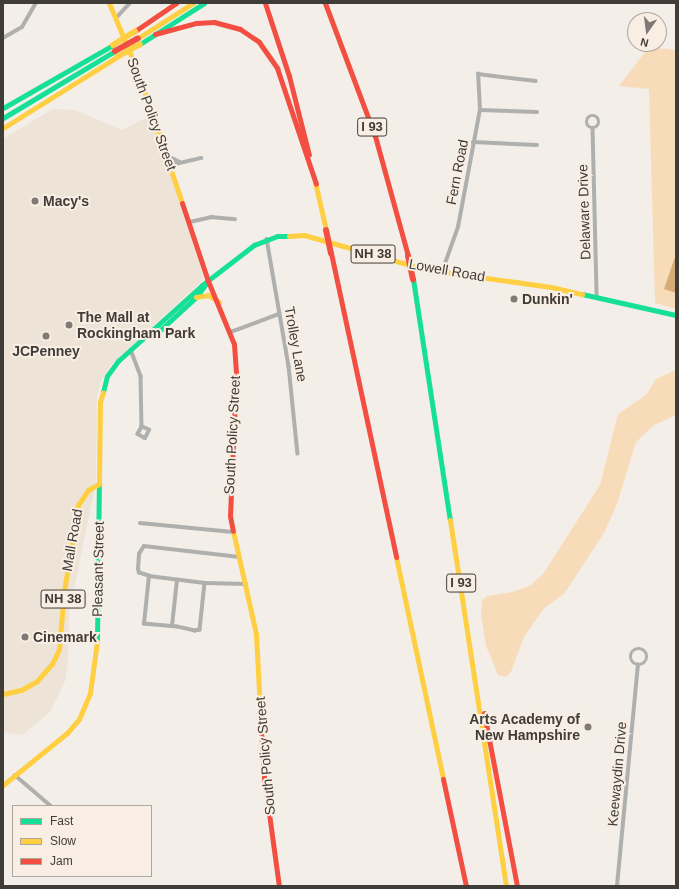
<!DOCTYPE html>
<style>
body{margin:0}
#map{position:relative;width:679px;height:889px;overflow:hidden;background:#f3eee8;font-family:Helvetica,sans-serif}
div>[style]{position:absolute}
.built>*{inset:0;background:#ede3d6}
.green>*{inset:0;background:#f8dcba}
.water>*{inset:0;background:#d6ad77}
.street>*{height:3.5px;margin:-1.75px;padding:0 1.75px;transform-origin:1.75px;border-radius:1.75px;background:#afb0ae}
.street>.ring{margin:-1.75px;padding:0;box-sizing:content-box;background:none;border:3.5px solid #afb0ae;border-radius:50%}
.fast>*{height:5px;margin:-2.5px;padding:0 2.5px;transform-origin:2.5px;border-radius:2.5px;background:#16e098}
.slow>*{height:5px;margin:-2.5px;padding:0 2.5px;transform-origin:2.5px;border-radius:2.5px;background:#ffcf43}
.jam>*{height:5px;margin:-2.5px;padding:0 2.5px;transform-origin:2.5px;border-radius:2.5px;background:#f24e42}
.slow-bridge>*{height:6px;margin:-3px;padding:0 3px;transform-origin:3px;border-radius:3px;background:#ffcf43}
.jam-bridge>*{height:6px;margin:-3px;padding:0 3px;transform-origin:3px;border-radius:3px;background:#f24e42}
.dots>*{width:11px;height:11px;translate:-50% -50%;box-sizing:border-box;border:2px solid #f8eee3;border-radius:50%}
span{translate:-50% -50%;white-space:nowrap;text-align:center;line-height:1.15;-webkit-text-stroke:4px #f8eee3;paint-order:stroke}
.shield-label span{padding:1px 3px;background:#f8eee3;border:1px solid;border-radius:3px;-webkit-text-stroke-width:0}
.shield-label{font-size:13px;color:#403c38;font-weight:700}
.street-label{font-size:14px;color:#403c38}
.poi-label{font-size:14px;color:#403c38;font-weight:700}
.left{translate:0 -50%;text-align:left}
.right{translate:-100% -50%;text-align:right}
.frame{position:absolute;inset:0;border:4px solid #403c38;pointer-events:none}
.legend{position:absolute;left:12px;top:805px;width:140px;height:72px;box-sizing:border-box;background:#f8eee3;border:1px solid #aea79f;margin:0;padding:5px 7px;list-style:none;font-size:12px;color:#403c38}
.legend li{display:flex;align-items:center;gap:8px;height:20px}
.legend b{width:20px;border:1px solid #aea79f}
.north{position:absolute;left:627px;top:12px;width:40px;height:40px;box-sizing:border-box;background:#f8eee3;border:1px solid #aea79f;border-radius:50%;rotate:194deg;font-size:11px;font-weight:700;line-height:16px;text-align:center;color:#403c38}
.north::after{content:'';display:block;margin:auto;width:14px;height:18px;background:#7f7a76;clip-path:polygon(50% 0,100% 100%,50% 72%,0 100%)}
</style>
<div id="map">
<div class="built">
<i style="clip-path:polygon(53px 109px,75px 110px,122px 130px,151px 115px,204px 279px,111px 365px,102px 379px,97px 395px,96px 482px,69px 613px,68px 662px,65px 681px,50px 712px,22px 735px,3px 732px,3px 139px)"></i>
</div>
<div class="green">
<i style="clip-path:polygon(649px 47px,676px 50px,676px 309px,655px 303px,649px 89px,619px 86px)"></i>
<i style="clip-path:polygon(676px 370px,676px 415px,654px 425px,636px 442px,617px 504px,604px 533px,564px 594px,544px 608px,524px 637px,511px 672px,506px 677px,498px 675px,486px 646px,481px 614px,482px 601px,487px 596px,513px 592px,531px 585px,543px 574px,600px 485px,618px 414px,646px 395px,656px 379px)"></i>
</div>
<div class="water">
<i style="clip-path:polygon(676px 254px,676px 293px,664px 289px)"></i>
</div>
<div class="street">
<i style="left:117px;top:17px;width:19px;rotate:-47deg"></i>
<i style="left:3px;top:38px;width:22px;rotate:-30deg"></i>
<i style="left:22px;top:27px;width:28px;rotate:-60deg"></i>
<i style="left:480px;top:110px;width:57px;rotate:2deg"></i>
<i class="ring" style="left:587px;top:116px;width:8.5px;height:8.5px"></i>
<i style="left:593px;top:128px;width:168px;rotate:88.6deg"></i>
<i style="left:473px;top:142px;width:64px;rotate:2.7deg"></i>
<i style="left:168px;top:156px;width:13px;rotate:27deg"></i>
<i style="left:171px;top:165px;width:31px;rotate:-13deg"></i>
<i style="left:190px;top:222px;width:22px;rotate:-13deg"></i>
<i style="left:211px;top:217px;width:24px;rotate:5deg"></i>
<i style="left:267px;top:239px;width:129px;rotate:80.2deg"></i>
<i style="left:289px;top:366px;width:88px;rotate:84.2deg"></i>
<i style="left:442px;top:272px;width:48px;rotate:-70.4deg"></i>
<i style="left:458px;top:227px;width:119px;rotate:-79.4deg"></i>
<i style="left:480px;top:110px;width:36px;rotate:-93deg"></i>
<i style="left:478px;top:74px;width:58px;rotate:6.9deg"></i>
<i style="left:231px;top:332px;width:51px;rotate:-20.6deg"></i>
<i style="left:131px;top:350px;width:28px;rotate:69deg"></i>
<i style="left:141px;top:376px;width:51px;rotate:88.9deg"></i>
<i style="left:142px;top:427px;width:8px;rotate:120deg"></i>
<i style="left:138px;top:434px;width:8px;rotate:30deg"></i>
<i style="left:145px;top:438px;width:9px;rotate:-63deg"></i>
<i style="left:149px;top:430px;width:8px;rotate:-157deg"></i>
<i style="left:140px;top:523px;width:93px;rotate:5.5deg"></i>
<i style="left:149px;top:576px;width:10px;rotate:-163deg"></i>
<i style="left:139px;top:573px;width:4px;rotate:-104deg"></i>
<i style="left:138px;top:569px;width:15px;rotate:-86deg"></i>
<i style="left:139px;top:554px;width:9px;rotate:-58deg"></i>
<i style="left:144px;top:546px;width:96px;rotate:6.6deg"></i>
<i style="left:205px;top:583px;width:47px;rotate:96.1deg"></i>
<i style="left:200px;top:630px;width:5px;rotate:169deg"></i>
<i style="left:195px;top:631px;width:18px;rotate:-167deg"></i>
<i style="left:177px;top:627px;width:33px;rotate:-175deg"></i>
<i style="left:144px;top:624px;width:48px;rotate:-84.1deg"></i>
<i style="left:149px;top:576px;width:56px;rotate:7.1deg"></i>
<i style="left:205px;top:583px;width:41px;rotate:1.4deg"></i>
<i style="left:172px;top:626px;width:46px;rotate:-83.8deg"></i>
<i class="ring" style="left:631px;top:649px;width:12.5px;height:12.5px"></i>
<i style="left:15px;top:775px;width:48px;rotate:40.7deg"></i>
<i style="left:617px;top:886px;width:222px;rotate:-84.6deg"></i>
</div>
<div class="fast">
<i style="left:140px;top:44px;width:76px;rotate:-32.6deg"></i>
<i style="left:3px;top:108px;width:127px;rotate:-29.8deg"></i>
<i style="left:3px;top:118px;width:131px;rotate:-30.9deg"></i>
<i style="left:413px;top:279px;width:244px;rotate:81.3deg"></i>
<i style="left:582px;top:294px;width:96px;rotate:12.6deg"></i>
<i style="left:150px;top:335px;width:7px;rotate:-16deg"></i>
<i style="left:157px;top:333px;width:53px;rotate:-42.7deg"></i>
<i style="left:196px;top:297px;width:20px;rotate:-53deg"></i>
<i style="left:103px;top:392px;width:16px;rotate:-76deg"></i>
<i style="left:107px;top:376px;width:19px;rotate:-54deg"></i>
<i style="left:118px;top:361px;width:113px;rotate:-42.1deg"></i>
<i style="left:202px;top:285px;width:66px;rotate:-37.6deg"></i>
<i style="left:254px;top:245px;width:25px;rotate:-21deg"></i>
<i style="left:277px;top:236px;width:12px"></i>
<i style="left:97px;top:641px;width:157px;rotate:-89.3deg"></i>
</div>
<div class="slow">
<i style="left:109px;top:3px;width:73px;rotate:67.3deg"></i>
<i style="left:137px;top:70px;width:140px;rotate:71.3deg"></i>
<i style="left:138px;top:38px;width:65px;rotate:-32.5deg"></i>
<i style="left:3px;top:128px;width:134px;rotate:-31.9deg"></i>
<i style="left:315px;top:182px;width:49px;rotate:77.1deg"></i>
<i style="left:289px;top:236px;width:15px;rotate:-4deg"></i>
<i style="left:304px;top:235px;width:125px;rotate:15.8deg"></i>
<i style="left:424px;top:269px;width:128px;rotate:8.1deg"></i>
<i style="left:551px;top:287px;width:32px;rotate:13deg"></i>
<i style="left:196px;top:297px;width:12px;rotate:-9deg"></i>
<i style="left:208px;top:295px;width:13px;rotate:32deg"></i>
<i style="left:450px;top:520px;width:370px;rotate:81.3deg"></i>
<i style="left:233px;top:531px;width:106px;rotate:77.4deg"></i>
<i style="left:256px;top:634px;width:96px;rotate:87deg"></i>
<i style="left:396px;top:557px;width:227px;rotate:78deg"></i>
<i style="left:3px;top:694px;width:18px;rotate:-13deg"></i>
<i style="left:21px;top:690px;width:18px;rotate:-29deg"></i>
<i style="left:37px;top:681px;width:23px;rotate:-49deg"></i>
<i style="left:52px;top:664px;width:17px;rotate:-65deg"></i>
<i style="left:59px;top:649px;width:58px;rotate:-85.1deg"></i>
<i style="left:64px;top:591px;width:87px;rotate:-80.8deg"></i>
<i style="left:78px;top:505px;width:18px;rotate:-56deg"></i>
<i style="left:88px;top:490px;width:13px;rotate:-29deg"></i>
<i style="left:99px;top:484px;width:82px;rotate:-89.3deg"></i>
<i style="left:100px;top:402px;width:10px;rotate:-73deg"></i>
<i style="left:3px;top:785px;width:82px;rotate:-39.1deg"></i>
<i style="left:67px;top:733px;width:18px;rotate:-49deg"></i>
<i style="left:79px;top:719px;width:28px;rotate:-67deg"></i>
<i style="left:90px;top:693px;width:52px;rotate:-82.3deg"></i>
</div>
<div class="jam">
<i style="left:265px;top:3px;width:77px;rotate:71.8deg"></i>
<i style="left:289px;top:76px;width:81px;rotate:75.8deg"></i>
<i style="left:325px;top:3px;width:142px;rotate:69.4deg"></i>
<i style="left:375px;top:136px;width:124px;rotate:74.6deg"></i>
<i style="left:135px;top:31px;width:50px;rotate:-34.3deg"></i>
<i style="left:155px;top:34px;width:42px;rotate:-15deg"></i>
<i style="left:196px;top:23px;width:18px;rotate:-3deg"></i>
<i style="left:214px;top:22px;width:27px;rotate:15deg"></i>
<i style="left:240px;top:29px;width:23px;rotate:34deg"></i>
<i style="left:259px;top:42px;width:32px;rotate:55deg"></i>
<i style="left:277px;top:68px;width:122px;rotate:71.4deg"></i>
<i style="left:182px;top:203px;width:82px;rotate:71.6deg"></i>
<i style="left:208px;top:281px;width:68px;rotate:67.6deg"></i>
<i style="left:234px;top:344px;width:29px;rotate:86deg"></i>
<i style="left:236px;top:373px;width:143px;rotate:92.4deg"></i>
<i style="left:230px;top:516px;width:15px;rotate:79deg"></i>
<i style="left:331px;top:253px;width:311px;rotate:77.9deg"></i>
<i style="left:484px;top:713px;width:176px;rotate:79.2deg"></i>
<i style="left:261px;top:730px;width:47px;rotate:86.3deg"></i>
<i style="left:264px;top:777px;width:110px;rotate:82.2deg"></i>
<i style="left:443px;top:779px;width:109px;rotate:77.9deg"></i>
</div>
<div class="slow-bridge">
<i style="left:113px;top:45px;width:26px;rotate:-32deg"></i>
<i style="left:117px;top:57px;width:26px;rotate:-29deg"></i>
</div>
<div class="jam-bridge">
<i style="left:115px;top:51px;width:26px;rotate:-29deg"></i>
<i style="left:326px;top:230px;width:24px;rotate:78deg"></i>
<i style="left:408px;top:256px;width:24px;rotate:78deg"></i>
</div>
<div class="dots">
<i style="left:35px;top:201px;background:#7f7a76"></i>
<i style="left:514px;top:299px;background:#7f7a76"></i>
<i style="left:69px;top:325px;background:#7f7a76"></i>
<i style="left:46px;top:336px;background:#7f7a76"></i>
<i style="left:25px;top:637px;background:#7f7a76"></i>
<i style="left:588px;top:727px;background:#7f7a76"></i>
</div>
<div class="shield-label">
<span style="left:372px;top:127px">I 93</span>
<span style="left:373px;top:254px">NH 38</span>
<span style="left:461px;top:583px">I 93</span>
<span style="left:63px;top:599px">NH 38</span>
</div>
<div class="street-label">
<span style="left:152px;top:114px;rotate:70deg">South Policy Street</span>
<span style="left:457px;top:172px;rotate:-79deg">Fern Road</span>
<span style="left:584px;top:212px;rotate:-92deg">Delaware Drive</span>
<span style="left:447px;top:270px;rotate:10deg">Lowell Road</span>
<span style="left:296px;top:344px;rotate:80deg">Trolley Lane</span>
<span style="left:232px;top:435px;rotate:-87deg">South Policy Street</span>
<span style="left:72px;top:540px;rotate:-80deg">Mall Road</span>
<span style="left:98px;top:569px;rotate:-89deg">Pleasant Street</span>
<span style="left:265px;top:756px;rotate:-95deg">South Policy Street</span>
<span style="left:617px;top:774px;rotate:-85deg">Keewaydin Drive</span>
</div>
<div class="poi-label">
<span class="left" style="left:43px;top:201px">Macy's</span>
<span class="left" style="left:522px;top:299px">Dunkin'</span>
<span class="left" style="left:77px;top:325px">The Mall at<br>Rockingham Park</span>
<span style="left:46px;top:351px">JCPenney</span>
<span class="left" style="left:33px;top:637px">Cinemark</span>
<span class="right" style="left:580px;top:727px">Arts Academy of<br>New Hampshire</span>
</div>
<div class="frame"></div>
<ul class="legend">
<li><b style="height:5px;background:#16e098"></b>Fast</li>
<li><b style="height:5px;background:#ffcf43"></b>Slow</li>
<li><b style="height:5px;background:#f24e42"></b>Jam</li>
</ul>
<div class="north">N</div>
</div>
